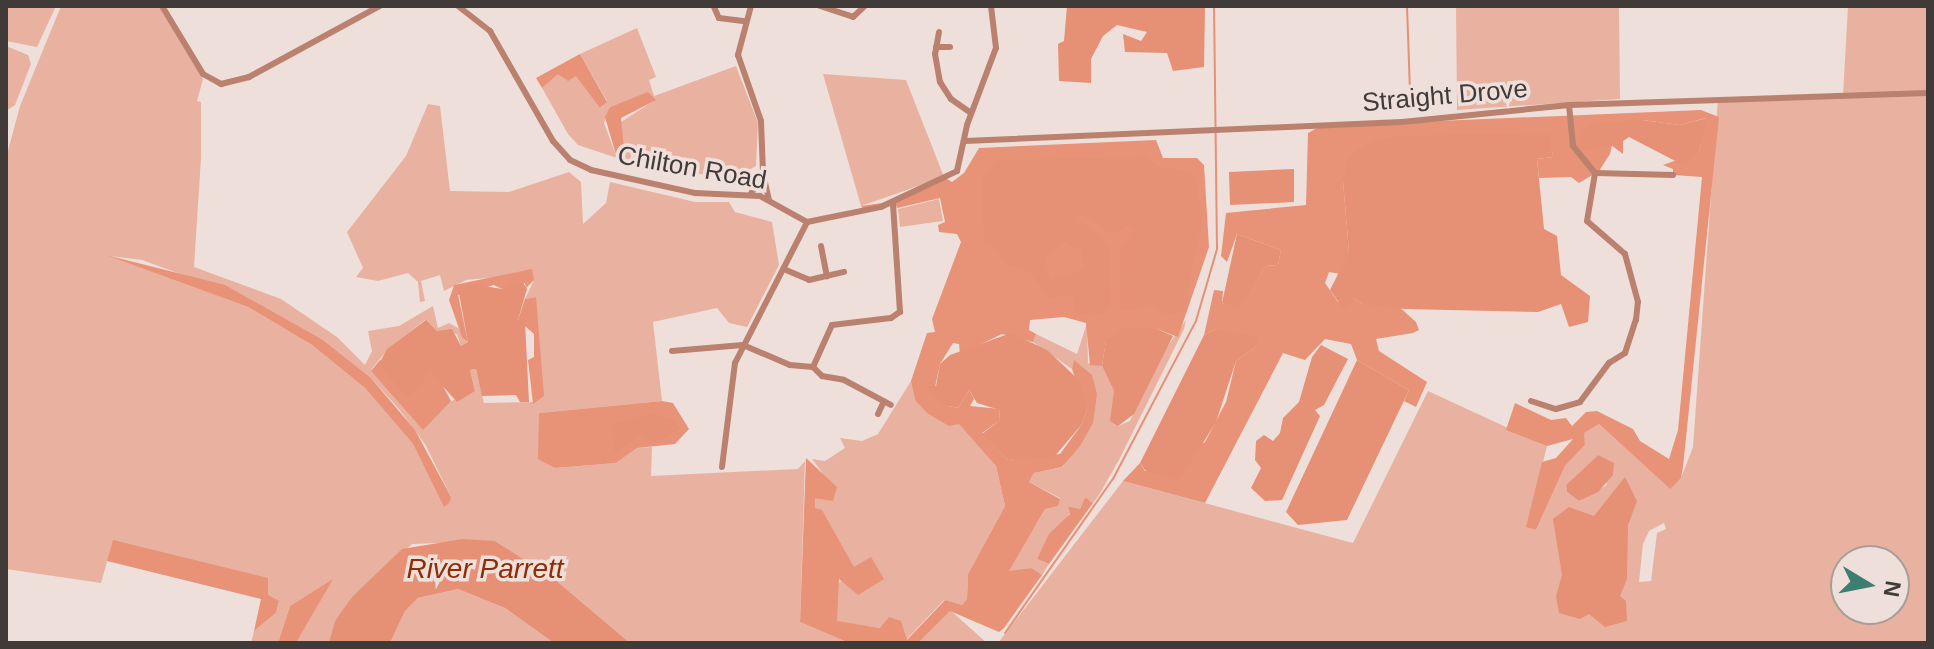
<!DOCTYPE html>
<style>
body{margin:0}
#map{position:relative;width:1934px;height:649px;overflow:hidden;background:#efdfda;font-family:Arial,sans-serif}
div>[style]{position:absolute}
.green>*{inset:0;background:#e9b2a0}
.forest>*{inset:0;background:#e89277}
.water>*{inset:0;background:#e69075}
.stream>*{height:2px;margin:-1px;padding:0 1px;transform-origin:1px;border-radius:1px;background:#e69075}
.street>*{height:6px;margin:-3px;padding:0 3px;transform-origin:3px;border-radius:3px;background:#bb816f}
span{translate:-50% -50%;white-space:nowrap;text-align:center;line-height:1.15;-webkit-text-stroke:7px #efdfda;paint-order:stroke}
.street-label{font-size:26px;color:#403a38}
.water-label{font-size:28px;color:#902c03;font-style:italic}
.frame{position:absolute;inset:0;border:8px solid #403a38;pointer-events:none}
.north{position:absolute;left:1830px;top:545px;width:80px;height:80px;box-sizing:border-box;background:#efdfda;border:2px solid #a99d99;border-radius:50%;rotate:100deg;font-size:22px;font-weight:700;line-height:32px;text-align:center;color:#403a38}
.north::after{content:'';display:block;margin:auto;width:28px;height:36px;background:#3c7e6f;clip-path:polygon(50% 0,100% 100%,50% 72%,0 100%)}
</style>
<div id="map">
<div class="green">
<i style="clip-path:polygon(6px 6px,56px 6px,37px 47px,6px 41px)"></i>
<i style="clip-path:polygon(evenodd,61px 6px,159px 6px,203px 79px,197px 101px,201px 102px,201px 158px,194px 267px,281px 299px,337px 337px,365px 365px,372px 351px,368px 331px,399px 326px,433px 306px,438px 328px,449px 323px,458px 328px,468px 342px,461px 346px,457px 334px,437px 331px,425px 320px,388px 349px,371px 370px,428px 420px,447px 403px,475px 391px,470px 370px,476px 369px,484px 403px,533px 402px,536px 297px,525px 299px,534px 280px,527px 274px,466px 280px,444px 291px,440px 275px,421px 281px,425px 301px,420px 302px,418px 282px,408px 273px,378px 281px,356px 277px,363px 268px,347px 232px,406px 156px,428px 104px,440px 106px,450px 191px,509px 192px,569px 172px,581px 182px,583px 224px,606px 203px,610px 182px,695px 202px,729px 202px,735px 212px,772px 222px,779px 265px,747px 327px,729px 323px,717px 308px,653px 322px,662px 401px,539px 413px,548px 461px,555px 468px,616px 463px,637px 448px,652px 447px,651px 476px,798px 469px,805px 461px,800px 622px,849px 643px,630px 643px,553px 578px,495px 541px,412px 544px,352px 597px,329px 643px,296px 643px,331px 581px,290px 606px,278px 643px,251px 643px,254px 631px,276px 613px,279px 602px,113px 541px,101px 583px,6px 569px,6px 158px,20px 106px,61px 6px,110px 256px,142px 260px,186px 276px,323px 340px,370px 377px,398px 408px,425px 444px,451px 497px,444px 506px,413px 444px,365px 388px,312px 345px,248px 307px,110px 256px)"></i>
<i style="clip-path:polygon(1456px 6px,1619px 6px,1620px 99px,1457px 110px)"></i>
<i style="clip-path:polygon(evenodd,1848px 6px,1928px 6px,1928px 643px,998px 643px,1123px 481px,1353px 543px,1428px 391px,1547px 446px,1527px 527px,1536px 530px,1565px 466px,1585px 445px,1583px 433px,1599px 424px,1669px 488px,1681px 478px,1693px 447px,1718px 98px,1843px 95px,1848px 6px,1598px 455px,1607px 485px,1579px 501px,1567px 492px,1566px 485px,1598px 455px,1848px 6px,1664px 523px,1666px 529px,1657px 533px,1651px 581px,1639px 582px,1643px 544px,1649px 531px,1664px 523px,1848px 6px,1846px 561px,1894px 561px,1894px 609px,1846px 609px,1846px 561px)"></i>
<i style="clip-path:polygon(637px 28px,656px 77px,649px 80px,654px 96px,736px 66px,758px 123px,756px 166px,730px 180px,622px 158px,618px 124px,655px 100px,642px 95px,610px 107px,604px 123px,617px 158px,578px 145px,568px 134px,542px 88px,557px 74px,576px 75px,601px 108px,607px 101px,580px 54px)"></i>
<i style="clip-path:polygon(6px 46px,28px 55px,31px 64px,15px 105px,6px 111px)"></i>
<i style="clip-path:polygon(823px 74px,906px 80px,944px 177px,861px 206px)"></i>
<i style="clip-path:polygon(939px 199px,943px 221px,900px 227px,898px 209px)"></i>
<i style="clip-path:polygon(1186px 320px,1184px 329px,1119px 460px,1099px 495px,1093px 503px,1085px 497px,1080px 509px,1068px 506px,1070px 513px,1037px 559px,1049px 564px,1042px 575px,1032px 568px,1008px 572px,1045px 509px,1057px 506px,1060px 498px,1029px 482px,1034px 473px,1063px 467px,1097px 394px,1074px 361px,1072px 369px,1033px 342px,1036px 334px,1077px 354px,1087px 323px,1088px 363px,1102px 366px,1114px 391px,1118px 426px,1130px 421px,1158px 360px)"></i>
<i style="clip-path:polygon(911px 381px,915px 400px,959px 423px,996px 466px,1005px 506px,968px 574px,967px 599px,962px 605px,944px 600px,906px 640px,881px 628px,837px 622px,835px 587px,854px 568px,815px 508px,815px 498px,827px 479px,812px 459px,825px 461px,845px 448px,840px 438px,862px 441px,878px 434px)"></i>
<i style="clip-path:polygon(458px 589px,505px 608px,554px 643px,390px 643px,405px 611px,418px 598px)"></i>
<i style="clip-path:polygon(950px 610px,987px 643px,918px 643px)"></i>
</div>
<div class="forest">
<i style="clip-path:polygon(580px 54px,607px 102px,600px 108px,576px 76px,568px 81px,558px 74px,542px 88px,536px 78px)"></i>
<i style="clip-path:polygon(648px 92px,656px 100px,621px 118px,624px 148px,622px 158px,617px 158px,605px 117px,610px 107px)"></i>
<i style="clip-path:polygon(1701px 110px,1719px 117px,1683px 467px,1681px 478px,1670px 489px,1599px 424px,1584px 433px,1585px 445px,1565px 466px,1536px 530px,1526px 527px,1542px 462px,1556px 458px,1573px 439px,1547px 446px,1506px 430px,1515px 403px,1551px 420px,1566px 418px,1572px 426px,1586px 412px,1597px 411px,1633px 429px,1640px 441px,1669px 459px,1678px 430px,1702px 177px,1673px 175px,1673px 169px,1663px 165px,1699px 152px,1706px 118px,1680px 125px,1642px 120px,1598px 144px,1612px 145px,1610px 154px,1599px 171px,1579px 183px,1571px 177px,1539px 178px,1537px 159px,1553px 157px,1549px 133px,1343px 181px,1349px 252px,1341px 274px,1329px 272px,1325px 283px,1338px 302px,1354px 298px,1362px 304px,1397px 305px,1416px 322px,1419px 330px,1413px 333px,1376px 339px,1379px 351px,1427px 382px,1416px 407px,1404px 401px,1409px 390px,1357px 360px,1351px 344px,1325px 339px,1305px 360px,1283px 353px,1205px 503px,1123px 481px,1140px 463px,1145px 471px,1205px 442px,1226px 402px,1236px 361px,1256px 347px,1215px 329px,1204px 335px,1214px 290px,1223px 291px,1222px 303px,1240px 308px,1265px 266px,1278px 265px,1281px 250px,1237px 234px,1227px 262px,1221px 256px,1226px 213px,1306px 205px,1308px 133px,1321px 126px)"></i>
<i style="clip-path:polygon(1156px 140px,1163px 158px,1197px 158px,1204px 165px,1209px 247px,1178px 337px,1157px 329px,1132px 330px,1106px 341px,1102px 366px,1090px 365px,1086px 323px,1064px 317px,1030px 320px,1029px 330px,1036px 334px,1033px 342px,1002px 334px,960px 354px,959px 344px,953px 343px,940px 364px,935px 387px,949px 406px,958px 408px,969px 390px,974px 399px,970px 406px,1000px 409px,999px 421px,982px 433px,1008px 460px,1060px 454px,1082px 424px,1087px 411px,1072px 369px,1074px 360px,1092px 375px,1097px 394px,1093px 423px,1080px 446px,1062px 467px,1034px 473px,1029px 482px,1060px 499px,1058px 506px,1045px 509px,1009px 571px,1032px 568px,1042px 575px,1004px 628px,999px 632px,950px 611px,918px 643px,849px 643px,800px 622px,806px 458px,837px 487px,833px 501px,815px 498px,815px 508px,822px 510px,854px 567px,871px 557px,884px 579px,858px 595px,839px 579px,837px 621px,880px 628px,889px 617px,901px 621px,907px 640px,945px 600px,962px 605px,967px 599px,968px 574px,1005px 506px,996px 466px,959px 424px,949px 426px,927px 413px,915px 400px,911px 381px,927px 333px,935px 332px,932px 319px,961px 242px,957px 234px,939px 232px,938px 225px,945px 222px,940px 198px,897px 208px,895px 202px,865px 211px,861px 206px,882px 203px,930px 181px,944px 177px,952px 182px,964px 173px,979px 148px)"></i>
<i style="clip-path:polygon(106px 255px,225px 285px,323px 340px,370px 377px,415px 430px,451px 497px,449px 503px,444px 507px,413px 444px,365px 388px,312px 345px,248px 307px)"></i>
<i style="clip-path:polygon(532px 269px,534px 280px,526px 288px,525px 283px,502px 289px,494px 285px,458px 295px,468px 342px,462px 337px,449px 300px,454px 285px)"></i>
<i style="clip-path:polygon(536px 297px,544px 396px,533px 404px,528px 360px,534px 357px,534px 334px,518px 320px,525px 299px)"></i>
<i style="clip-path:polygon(380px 360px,421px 381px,429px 370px,437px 375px,451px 401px,423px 430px,371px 371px)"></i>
<i style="clip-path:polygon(662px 401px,673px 403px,689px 429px,675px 444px,637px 448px,616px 463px,555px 468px,538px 459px,539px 413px)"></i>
<i style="clip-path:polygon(1085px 497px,1093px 503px,1049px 564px,1037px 559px,1049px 534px,1070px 514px,1068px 506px,1080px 509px)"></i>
<i style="clip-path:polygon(113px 540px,268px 578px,268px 595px,279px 601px,276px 613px,254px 631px,261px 599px,107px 561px)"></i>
<i style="clip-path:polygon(333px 579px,296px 643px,278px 643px,290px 606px)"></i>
</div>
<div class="water">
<i style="clip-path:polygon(1067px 6px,1205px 6px,1204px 67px,1173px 71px,1167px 53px,1125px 52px,1123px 34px,1141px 41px,1147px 32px,1117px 25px,1103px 36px,1091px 59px,1091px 83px,1059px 81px,1058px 44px,1064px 41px)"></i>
<i style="clip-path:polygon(1707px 118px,1699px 152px,1683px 165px,1629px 137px,1623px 141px,1623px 154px,1611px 145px,1583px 150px,1577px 144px,1588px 124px,1642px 120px,1680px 125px)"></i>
<i style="clip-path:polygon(1550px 133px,1553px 157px,1537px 159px,1544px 229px,1557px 236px,1561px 275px,1590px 296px,1588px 322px,1569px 327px,1561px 304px,1538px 312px,1405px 309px,1362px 304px,1354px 298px,1345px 311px,1330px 290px,1349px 252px,1343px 181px,1349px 156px,1372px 141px,1400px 136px)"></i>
<i style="clip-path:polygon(evenodd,1148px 156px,1157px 167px,1190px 171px,1195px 176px,1202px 222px,1183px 312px,1164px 315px,1153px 306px,1121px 311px,1120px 250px,1133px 230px,1130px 225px,1111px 233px,1083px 215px,1075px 219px,1099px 234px,1109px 247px,1111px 307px,1101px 315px,1077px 314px,1072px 295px,1048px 298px,1030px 272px,1004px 263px,992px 244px,984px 244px,982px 178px,995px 161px,1148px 156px,1064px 242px,1082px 251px,1084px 269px,1050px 279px,1045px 260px,1064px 242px)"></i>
<i style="clip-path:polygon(1294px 169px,1294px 202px,1230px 205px,1229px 172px)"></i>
<i style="clip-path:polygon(1237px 234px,1281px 250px,1278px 265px,1265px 266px,1240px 309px,1222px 303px)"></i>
<i style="clip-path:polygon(522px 281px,527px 289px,518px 320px,525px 322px,529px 402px,520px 402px,516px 395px,482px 396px,476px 369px,470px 370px,475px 391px,457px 402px,429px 371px,419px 389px,407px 396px,384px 371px,380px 362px,387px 349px,426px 320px,437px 331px,452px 329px,461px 346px,468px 342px,458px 288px,472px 284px,502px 289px)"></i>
<i style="clip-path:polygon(1125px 327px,1157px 329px,1173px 336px,1134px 414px,1118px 426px,1110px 421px,1114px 391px,1102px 366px,1106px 340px)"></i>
<i style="clip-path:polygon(1215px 329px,1258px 337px,1256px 347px,1236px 361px,1216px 422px,1179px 481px,1145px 470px,1140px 463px,1204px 335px)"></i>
<i style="clip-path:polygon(1011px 333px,1047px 350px,1080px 381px,1087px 411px,1082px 424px,1054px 457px,1008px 460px,982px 434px,999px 421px,1000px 410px,977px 403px,969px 390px,958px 408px,949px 406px,936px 400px,928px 386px,936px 386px,940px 364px,950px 355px)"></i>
<i style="clip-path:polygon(1321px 345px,1348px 359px,1324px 405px,1315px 410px,1320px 416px,1282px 500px,1265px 501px,1251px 488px,1261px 468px,1255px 460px,1256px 441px,1264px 435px,1273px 441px,1280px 433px,1283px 418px,1299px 402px,1312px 357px)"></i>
<i style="clip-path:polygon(1357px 360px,1409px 390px,1347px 520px,1298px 525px,1286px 512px)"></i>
<i style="clip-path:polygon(649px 414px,673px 419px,680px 429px,655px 443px,641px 435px,614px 453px,612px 424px)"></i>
<i style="clip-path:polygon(1598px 455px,1614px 463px,1613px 475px,1598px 492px,1579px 501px,1567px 492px,1566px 485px)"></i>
<i style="clip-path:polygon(1625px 477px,1637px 501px,1628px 525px,1627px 579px,1620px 596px,1626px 601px,1627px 621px,1605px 627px,1589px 614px,1580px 619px,1559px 613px,1556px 596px,1562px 575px,1553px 519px,1569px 507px,1594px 516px)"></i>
<i style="clip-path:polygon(463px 539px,495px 541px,553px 578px,630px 643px,554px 643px,505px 608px,458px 589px,418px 598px,405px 611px,390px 643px,329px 643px,335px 621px,352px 597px,402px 549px)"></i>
</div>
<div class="stream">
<i style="left:1407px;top:6px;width:86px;rotate:88deg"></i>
<i style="left:1005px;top:633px;width:188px;rotate:-55deg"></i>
<i style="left:1113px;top:479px;width:178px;rotate:-62.3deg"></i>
<i style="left:1196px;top:321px;width:75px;rotate:-73.7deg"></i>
<i style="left:1217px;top:249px;width:243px;rotate:-90.7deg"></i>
</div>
<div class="street">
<i style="left:162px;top:6px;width:79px;rotate:58.9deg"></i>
<i style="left:203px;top:74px;width:21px;rotate:29deg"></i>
<i style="left:221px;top:84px;width:29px;rotate:-14deg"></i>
<i style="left:249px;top:77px;width:149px;rotate:-28.5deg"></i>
<i style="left:458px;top:6px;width:41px;rotate:38deg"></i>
<i style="left:490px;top:31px;width:127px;rotate:60.2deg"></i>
<i style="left:553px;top:141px;width:25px;rotate:48deg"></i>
<i style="left:570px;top:160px;width:23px;rotate:25deg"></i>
<i style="left:591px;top:170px;width:107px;rotate:12.5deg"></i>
<i style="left:695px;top:193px;width:65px;rotate:2.6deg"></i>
<i style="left:760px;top:196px;width:54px;rotate:29deg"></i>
<i style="left:807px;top:222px;width:76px;rotate:-11.5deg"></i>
<i style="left:881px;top:207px;width:84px;rotate:-25.3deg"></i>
<i style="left:957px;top:171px;width:47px;rotate:-77.7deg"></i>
<i style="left:967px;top:125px;width:82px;rotate:-69.4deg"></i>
<i style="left:996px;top:48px;width:42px;rotate:-96.8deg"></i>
<i style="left:751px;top:6px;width:51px;rotate:104.9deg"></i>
<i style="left:738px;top:55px;width:70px;rotate:70.8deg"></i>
<i style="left:761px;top:121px;width:53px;rotate:87.8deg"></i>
<i style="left:820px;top:6px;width:35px;rotate:18deg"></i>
<i style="left:853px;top:17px;width:16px;rotate:-43deg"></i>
<i style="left:714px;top:7px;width:12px;rotate:66deg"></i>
<i style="left:719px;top:18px;width:26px;rotate:7deg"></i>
<i style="left:939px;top:32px;width:22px;rotate:100deg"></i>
<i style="left:935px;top:54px;width:28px;rotate:80deg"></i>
<i style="left:940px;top:82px;width:20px;rotate:57deg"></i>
<i style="left:951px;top:99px;width:24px;rotate:35deg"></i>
<i style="left:936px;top:47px;width:14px"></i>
<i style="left:965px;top:141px;width:437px;rotate:-2.5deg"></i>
<i style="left:1402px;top:122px;width:168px;rotate:-5.8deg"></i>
<i style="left:1569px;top:105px;width:359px;rotate:-1.9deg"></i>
<i style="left:1595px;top:173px;width:78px;rotate:1.5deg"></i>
<i style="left:750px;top:195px;width:25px;rotate:-58deg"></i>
<i style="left:763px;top:174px;width:27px;rotate:77deg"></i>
<i style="left:821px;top:246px;width:31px;rotate:79deg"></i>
<i style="left:786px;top:270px;width:25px;rotate:23deg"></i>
<i style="left:809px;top:280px;width:36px;rotate:-13deg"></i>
<i style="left:672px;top:351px;width:71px;rotate:-4.8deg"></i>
<i style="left:743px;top:345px;width:51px;rotate:23.1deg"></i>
<i style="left:790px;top:365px;width:23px;rotate:5deg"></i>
<i style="left:813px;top:367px;width:46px;rotate:-65.7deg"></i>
<i style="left:832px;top:325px;width:59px;rotate:-6.8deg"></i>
<i style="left:891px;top:318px;width:11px;rotate:-34deg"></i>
<i style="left:900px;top:312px;width:109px;rotate:-93.7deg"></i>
<i style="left:813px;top:367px;width:13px;rotate:45deg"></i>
<i style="left:822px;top:376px;width:22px;rotate:10deg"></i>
<i style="left:844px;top:380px;width:53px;rotate:28deg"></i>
<i style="left:1531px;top:401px;width:26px;rotate:18deg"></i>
<i style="left:1556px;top:409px;width:25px;rotate:-16deg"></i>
<i style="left:1580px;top:402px;width:49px;rotate:-53.4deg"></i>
<i style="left:1609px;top:363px;width:19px;rotate:-32deg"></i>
<i style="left:1625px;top:353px;width:35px;rotate:-72deg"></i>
<i style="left:1636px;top:320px;width:18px;rotate:-84deg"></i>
<i style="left:1638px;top:302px;width:50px;rotate:-105.2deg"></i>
<i style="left:1625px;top:254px;width:50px;rotate:-139deg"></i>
<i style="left:1587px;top:221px;width:49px;rotate:-80.5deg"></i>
<i style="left:1595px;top:173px;width:35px;rotate:-129deg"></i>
<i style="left:1573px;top:146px;width:41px;rotate:-95.6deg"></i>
<i style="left:878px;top:414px;width:14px;rotate:-65deg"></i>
<i style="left:722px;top:467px;width:105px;rotate:-82.9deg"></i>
<i style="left:735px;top:363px;width:158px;rotate:-62.9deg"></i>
</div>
<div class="street-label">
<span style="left:1445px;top:96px;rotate:-5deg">Straight Drove</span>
<span style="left:692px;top:168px;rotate:10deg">Chilton Road</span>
</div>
<div class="water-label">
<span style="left:485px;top:569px">River Parrett</span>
</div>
<div class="frame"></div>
<div class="north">N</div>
</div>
